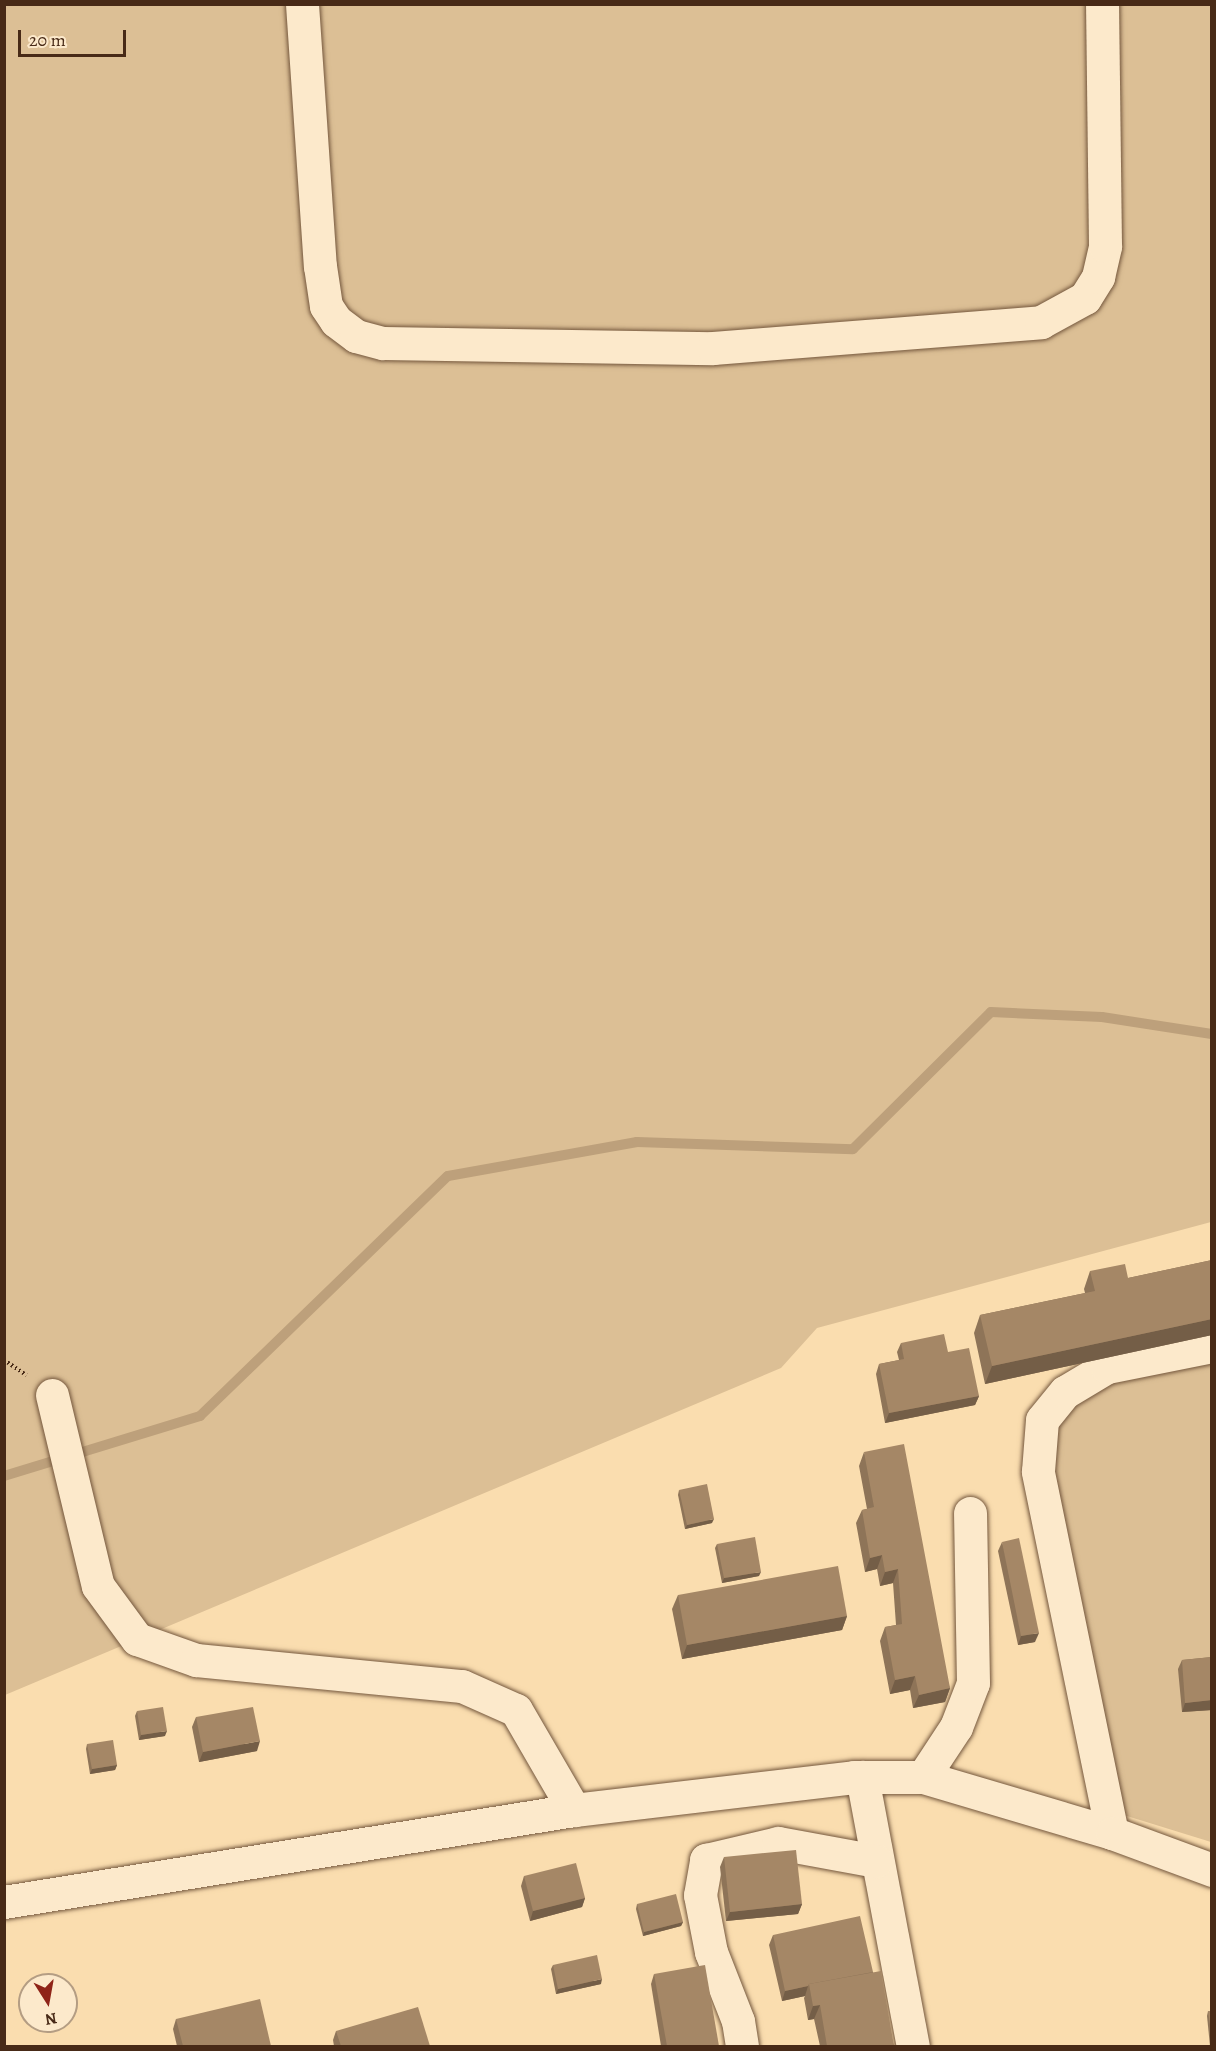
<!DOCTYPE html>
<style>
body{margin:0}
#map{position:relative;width:1216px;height:2051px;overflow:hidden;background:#faddaf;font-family:Alegreya,serif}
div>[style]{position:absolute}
.green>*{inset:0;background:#dcbf95}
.stream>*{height:10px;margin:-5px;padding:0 5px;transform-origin:5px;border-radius:5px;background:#bda07b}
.path>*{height:4px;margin-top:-2px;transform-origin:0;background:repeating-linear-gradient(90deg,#482a17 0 1.5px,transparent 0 4.5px)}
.roads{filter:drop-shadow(0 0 2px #74573d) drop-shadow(0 0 2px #74573d)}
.minor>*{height:33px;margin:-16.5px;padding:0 16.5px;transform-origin:16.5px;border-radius:16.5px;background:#fce9cb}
.wall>*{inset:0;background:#8e7458}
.shaded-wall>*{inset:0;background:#745e47}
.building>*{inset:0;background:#a58766}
span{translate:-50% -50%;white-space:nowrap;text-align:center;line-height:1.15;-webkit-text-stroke:6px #fce9cb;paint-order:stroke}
.frame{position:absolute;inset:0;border:6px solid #482a17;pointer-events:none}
.north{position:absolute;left:18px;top:1973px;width:60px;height:60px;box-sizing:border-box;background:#fce9cb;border:2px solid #b49d83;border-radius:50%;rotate:169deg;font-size:16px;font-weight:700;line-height:24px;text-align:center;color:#482a17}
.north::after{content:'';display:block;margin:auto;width:21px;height:27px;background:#8f2418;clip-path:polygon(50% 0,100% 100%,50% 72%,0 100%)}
.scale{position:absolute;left:18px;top:30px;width:108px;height:27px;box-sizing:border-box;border:3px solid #482a17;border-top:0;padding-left:8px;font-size:18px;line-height:21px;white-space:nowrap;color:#482a17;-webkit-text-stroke:4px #fce9cb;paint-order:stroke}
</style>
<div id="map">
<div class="green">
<i style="clip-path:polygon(5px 5px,1211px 5px,1211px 1222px,817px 1328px,781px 1368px,5px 1695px)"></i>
<i style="clip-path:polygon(1211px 1359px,1211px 1842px,1114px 1812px,1052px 1466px,1060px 1414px,1095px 1382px)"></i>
</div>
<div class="stream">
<i style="left:4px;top:1476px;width:205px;rotate:-17deg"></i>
<i style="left:200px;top:1416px;width:345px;rotate:-44.1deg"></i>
<i style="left:448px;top:1176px;width:192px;rotate:-10.2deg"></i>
<i style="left:637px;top:1142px;width:216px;rotate:1.9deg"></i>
<i style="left:853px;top:1149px;width:194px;rotate:-44.8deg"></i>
<i style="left:991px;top:1012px;width:111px;rotate:2.6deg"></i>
<i style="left:1102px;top:1017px;width:111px;rotate:8.8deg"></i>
</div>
<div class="path">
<i style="left:4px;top:1360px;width:27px;rotate:34deg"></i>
</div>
<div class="roads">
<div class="minor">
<i style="left:302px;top:4px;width:263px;rotate:86.1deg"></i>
<i style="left:320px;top:266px;width:40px;rotate:81.5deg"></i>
<i style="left:326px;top:306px;width:18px;rotate:56deg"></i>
<i style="left:336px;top:321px;width:25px;rotate:37deg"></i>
<i style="left:356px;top:336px;width:28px;rotate:15deg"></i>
<i style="left:383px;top:343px;width:330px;rotate:0.9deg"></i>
<i style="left:713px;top:348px;width:329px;rotate:-4.5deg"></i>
<i style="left:1041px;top:322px;width:50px;rotate:-28.6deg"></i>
<i style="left:1085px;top:298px;width:25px;rotate:-58deg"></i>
<i style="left:1098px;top:277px;width:32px;rotate:-77deg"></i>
<i style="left:1105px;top:246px;width:242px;rotate:-90.7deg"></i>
<i style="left:52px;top:1395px;width:196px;rotate:76.5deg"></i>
<i style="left:98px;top:1586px;width:66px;rotate:53.7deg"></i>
<i style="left:137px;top:1639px;width:63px;rotate:19.6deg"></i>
<i style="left:196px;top:1660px;width:267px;rotate:5.6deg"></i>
<i style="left:462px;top:1686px;width:59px;rotate:24deg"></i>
<i style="left:516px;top:1710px;width:116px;rotate:59.9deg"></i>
<i style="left:862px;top:1777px;width:274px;rotate:79.3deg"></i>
<i style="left:923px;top:1777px;width:60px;rotate:-56.6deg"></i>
<i style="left:956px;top:1727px;width:47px;rotate:-68.9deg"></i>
<i style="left:973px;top:1683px;width:170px;rotate:-91deg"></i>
<i style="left:1112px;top:1833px;width:369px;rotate:-101.6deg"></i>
<i style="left:1038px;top:1471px;width:51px;rotate:-85.5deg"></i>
<i style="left:1042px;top:1420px;width:36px;rotate:-51deg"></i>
<i style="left:1065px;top:1392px;width:49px;rotate:-30.8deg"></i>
<i style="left:1107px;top:1367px;width:107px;rotate:-11.3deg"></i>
<i style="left:4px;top:1902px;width:577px;rotate:-9.17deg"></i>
<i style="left:574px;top:1810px;width:282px;rotate:-6.7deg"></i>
<i style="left:854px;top:1777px;width:69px"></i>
<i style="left:923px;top:1777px;width:197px;rotate:16.5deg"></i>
<i style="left:1112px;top:1833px;width:107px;rotate:20.3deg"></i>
<i style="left:742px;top:2046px;width:25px;rotate:-99deg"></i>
<i style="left:738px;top:2021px;width:74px;rotate:-111.4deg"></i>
<i style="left:711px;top:1952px;width:58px;rotate:-100.9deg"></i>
<i style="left:700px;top:1895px;width:36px;rotate:-80deg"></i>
<i style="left:706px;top:1860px;width:74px;rotate:-13.3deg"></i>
<i style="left:778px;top:1843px;width:100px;rotate:10.4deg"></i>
</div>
</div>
<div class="wall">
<i style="clip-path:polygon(1212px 1260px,1212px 1335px,985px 1384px,974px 1333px,980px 1315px,1085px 1293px,1084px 1289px,1090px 1271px,1128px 1278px)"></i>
<i style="clip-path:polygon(901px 1343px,948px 1352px,979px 1396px,975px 1405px,885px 1423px,876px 1374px,879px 1364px,899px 1360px,897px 1352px)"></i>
<i style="clip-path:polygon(864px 1452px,950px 1688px,945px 1702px,913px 1708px,910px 1690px,890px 1694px,880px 1641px,885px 1627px,896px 1625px,893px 1583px,880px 1586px,877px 1569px,865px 1572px,856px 1523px,862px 1510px,867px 1509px,859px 1466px)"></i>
<i style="clip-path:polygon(679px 1490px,712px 1523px,685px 1529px,678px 1495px)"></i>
<i style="clip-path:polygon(1002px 1542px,1035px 1642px,1018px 1645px,998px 1551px)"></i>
<i style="clip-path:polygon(717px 1544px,759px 1576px,722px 1583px,715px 1548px)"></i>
<i style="clip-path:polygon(678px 1595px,847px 1616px,842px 1630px,682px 1659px,672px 1609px)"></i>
<i style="clip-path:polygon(1212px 1657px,1212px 1710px,1182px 1712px,1178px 1669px,1182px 1660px)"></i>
<i style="clip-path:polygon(137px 1711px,165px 1736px,139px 1740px,135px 1716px)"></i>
<i style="clip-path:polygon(196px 1717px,257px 1751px,199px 1762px,192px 1727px)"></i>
<i style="clip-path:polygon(87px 1744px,117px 1765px,115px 1770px,90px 1774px,86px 1749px)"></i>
<i style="clip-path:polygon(724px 1857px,802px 1904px,798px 1914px,726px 1921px,720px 1867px)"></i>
<i style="clip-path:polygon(524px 1876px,585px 1898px,582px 1907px,530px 1921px,521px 1886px)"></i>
<i style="clip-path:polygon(637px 1904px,683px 1922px,681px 1926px,643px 1936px,636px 1909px)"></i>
<i style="clip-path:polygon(773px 1935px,873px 1972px,894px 2046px,820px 2046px,814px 2019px,808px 2020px,804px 1998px,805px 1996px,782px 2001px,769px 1945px)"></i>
<i style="clip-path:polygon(553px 1965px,601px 1984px,556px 1994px,551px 1969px)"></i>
<i style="clip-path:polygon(654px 1974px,719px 2046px,661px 2046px,651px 1984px)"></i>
<i style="clip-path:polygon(1208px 2011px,1212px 2011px,1212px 2046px,1210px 2046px,1207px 2016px)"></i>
<i style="clip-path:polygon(176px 2019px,271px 2046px,177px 2046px,173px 2029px)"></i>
<i style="clip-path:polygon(336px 2031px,430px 2046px,334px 2046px,333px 2040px)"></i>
</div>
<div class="shaded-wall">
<i style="clip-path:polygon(1212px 1319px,1212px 1335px,985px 1384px,992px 1366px)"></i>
<i style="clip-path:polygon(979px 1396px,975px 1405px,885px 1423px,889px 1413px)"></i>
<i style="clip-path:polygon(714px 1519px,712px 1523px,685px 1529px,687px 1525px)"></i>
<i style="clip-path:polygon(882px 1555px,877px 1569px,865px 1572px,870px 1558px)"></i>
<i style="clip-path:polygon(898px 1569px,893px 1583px,880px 1586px,885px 1572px)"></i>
<i style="clip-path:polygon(761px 1572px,759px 1576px,722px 1583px,724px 1578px)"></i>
<i style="clip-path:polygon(847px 1616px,842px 1630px,682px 1659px,687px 1645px)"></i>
<i style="clip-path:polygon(1039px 1633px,1035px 1642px,1018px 1645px,1021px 1636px)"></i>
<i style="clip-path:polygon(915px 1676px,910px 1690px,890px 1694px,895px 1680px)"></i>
<i style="clip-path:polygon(950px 1688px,945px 1702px,913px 1708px,919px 1695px)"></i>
<i style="clip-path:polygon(1212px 1700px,1212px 1710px,1182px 1712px,1185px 1703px)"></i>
<i style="clip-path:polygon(167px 1731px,165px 1736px,139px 1740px,141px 1735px)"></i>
<i style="clip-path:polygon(260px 1741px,257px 1751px,199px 1762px,203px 1752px)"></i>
<i style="clip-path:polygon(117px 1765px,115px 1770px,90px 1774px,92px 1769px)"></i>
<i style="clip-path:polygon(585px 1898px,582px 1907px,530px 1921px,533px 1911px)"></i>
<i style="clip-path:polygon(802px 1904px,798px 1914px,726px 1921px,730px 1912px)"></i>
<i style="clip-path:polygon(683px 1922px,681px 1926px,643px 1936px,644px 1932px)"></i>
<i style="clip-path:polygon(602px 1979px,601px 1984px,556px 1994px,558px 1989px)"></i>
<i style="clip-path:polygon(808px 1986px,805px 1996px,782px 2001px,785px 1991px)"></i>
<i style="clip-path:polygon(820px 2005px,814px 2019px,808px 2020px,813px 2006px)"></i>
</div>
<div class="building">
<i style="clip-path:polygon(1212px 1260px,1212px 1319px,992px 1366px,980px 1315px,1095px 1291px,1090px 1271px,1125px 1264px,1128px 1278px)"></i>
<i style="clip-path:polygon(944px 1334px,948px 1352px,969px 1348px,979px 1396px,889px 1413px,879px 1364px,904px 1359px,901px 1343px)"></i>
<i style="clip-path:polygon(904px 1444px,950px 1688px,919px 1695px,915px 1676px,895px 1680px,885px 1627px,902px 1624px,898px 1569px,885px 1572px,882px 1555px,870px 1558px,862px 1510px,874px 1507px,864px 1452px)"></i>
<i style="clip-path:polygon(707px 1484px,714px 1519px,687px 1525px,679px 1490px)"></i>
<i style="clip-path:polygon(755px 1537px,761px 1572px,724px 1578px,717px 1544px)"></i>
<i style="clip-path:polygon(1019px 1538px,1039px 1633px,1021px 1636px,1002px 1542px)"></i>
<i style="clip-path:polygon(838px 1566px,847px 1616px,687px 1645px,678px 1595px)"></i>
<i style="clip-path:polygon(1212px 1657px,1212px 1700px,1185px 1703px,1182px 1660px)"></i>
<i style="clip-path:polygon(163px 1707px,167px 1731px,141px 1735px,137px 1711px)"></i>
<i style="clip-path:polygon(253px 1707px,260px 1741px,203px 1752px,196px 1717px)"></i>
<i style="clip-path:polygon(113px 1740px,117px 1765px,92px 1769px,87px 1744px)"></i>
<i style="clip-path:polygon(796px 1850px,802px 1904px,730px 1912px,724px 1857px)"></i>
<i style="clip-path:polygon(576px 1863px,585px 1898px,533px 1911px,524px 1876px)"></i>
<i style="clip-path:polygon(676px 1894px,683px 1922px,644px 1932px,637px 1904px)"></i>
<i style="clip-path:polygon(860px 1916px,873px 1972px,809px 1984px,808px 1986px,785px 1991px,773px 1935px)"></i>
<i style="clip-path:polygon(597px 1955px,602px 1979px,558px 1989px,553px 1965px)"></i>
<i style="clip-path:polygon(705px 1965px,719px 2046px,667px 2046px,654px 1974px)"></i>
<i style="clip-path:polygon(881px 1971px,894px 2046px,827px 2046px,820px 2005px,813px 2006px,809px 1984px)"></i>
<i style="clip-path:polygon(260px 1999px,271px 2046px,183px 2046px,176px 2019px)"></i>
<i style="clip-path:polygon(418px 2007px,430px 2046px,341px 2046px,336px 2031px)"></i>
<i style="clip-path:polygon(1208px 2011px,1212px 2011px,1212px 2038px)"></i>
</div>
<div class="frame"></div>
<div class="north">N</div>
<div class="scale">20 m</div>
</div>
